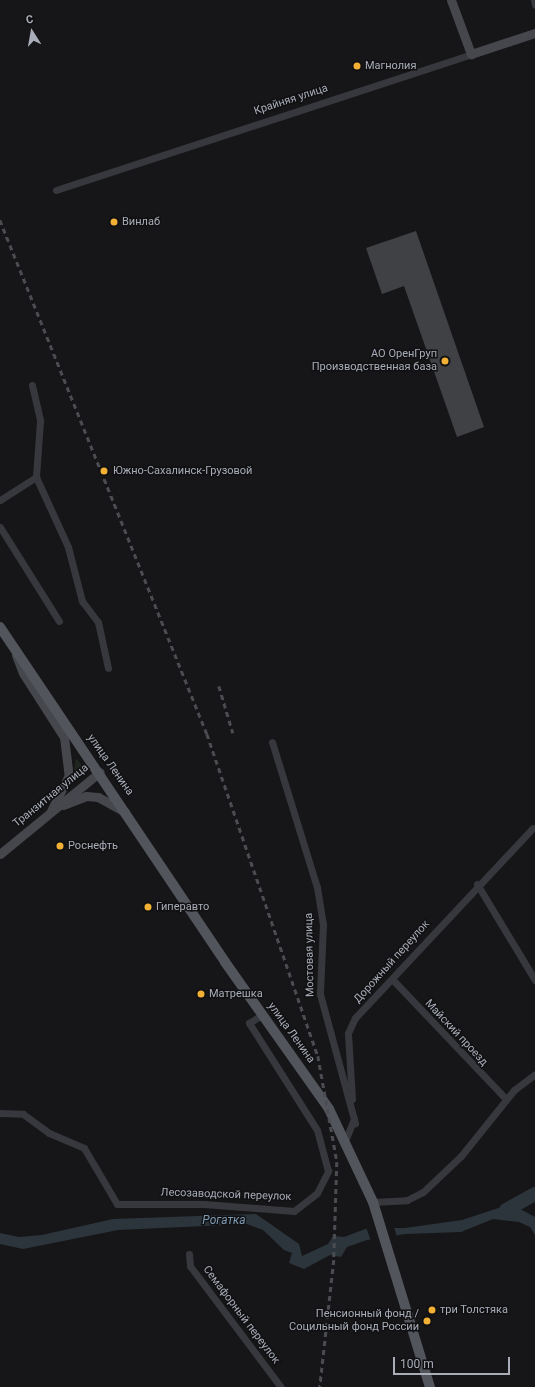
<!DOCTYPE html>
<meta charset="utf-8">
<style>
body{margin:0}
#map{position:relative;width:535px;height:1387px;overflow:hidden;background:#161618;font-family:Roboto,sans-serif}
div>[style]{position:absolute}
.green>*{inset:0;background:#1e261f}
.water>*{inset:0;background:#2c353c}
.pier>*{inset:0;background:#161618}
.river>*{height:14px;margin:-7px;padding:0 7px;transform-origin:7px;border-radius:7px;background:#2c353c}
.building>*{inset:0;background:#404145}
.street>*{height:7px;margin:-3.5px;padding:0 3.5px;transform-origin:3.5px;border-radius:3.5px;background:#37383d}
.secondary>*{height:9px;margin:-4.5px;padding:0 4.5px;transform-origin:4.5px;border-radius:4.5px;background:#45474d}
.primary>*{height:10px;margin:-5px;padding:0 5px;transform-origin:5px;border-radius:5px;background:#53555c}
.rail>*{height:2.5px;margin-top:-1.25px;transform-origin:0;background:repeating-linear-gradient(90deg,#4a4c52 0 5px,transparent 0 9px)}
.dots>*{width:11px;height:11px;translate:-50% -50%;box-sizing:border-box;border:2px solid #111113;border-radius:50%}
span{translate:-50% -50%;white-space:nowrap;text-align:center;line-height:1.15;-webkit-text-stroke:3px #111113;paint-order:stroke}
.poi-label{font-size:11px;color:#a8adb8}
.left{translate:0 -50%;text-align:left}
.right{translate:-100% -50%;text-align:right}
.street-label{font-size:11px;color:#a8adb8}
.water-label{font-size:12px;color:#7f9bb3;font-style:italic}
.north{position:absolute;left:12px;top:12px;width:40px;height:40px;-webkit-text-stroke:3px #111113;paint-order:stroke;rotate:349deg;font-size:11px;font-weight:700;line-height:16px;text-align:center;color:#a8adb8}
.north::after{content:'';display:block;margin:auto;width:14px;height:18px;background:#a8adb8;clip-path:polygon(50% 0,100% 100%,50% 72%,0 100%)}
.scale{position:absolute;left:393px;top:1357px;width:117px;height:18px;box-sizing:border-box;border:2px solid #a8adb8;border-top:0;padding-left:5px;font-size:12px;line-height:14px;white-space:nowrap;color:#a8adb8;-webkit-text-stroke:3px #111113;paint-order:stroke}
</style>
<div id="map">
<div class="green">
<i style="clip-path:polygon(77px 759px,87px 771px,74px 781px,75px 761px)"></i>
</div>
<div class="water">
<i style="clip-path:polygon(511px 1204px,535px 1217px,535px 1235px,530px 1227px,519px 1222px,493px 1219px,461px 1232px,405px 1234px,367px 1240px,347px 1247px,341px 1257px,330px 1255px,304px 1269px,289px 1263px,292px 1253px,284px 1250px,263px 1230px,247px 1224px,118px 1230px,23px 1249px,0 1244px,0 1233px,19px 1237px,42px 1235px,113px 1219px,256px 1214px,299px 1244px,302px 1256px,328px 1244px,333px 1236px,344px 1237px,368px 1228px,405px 1228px,462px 1220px)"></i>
</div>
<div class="pier">
<i style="clip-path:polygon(393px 1224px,397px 1237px,371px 1241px,366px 1227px)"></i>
</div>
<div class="river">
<i style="left:506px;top:1210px;width:33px;rotate:-29deg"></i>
</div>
<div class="building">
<i style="clip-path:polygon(416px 231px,484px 427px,457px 437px,404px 286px,382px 294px,366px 248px)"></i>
</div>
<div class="street">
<i style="left:534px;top:0;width:5px;rotate:79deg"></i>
<i style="left:56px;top:190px;width:437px;rotate:-18.1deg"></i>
<i style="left:32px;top:385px;width:37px;rotate:77deg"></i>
<i style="left:40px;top:421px;width:56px;rotate:94.1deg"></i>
<i style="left:36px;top:477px;width:77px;rotate:65.4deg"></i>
<i style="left:68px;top:547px;width:56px;rotate:75.5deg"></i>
<i style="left:82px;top:601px;width:26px;rotate:53deg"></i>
<i style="left:98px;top:622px;width:47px;rotate:77.7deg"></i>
<i style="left:0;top:500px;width:43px;rotate:-32.6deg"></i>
<i style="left:0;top:527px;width:111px;rotate:57.9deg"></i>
<i style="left:272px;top:742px;width:152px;rotate:72.8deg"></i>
<i style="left:317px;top:887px;width:37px;rotate:81deg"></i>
<i style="left:323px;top:924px;width:70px;rotate:92.5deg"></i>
<i style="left:320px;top:994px;width:134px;rotate:74.8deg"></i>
<i style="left:477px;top:884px;width:112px;rotate:58.9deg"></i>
<i style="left:393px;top:980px;width:164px;rotate:46.5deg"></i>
<i style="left:352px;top:1099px;width:66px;rotate:-93.5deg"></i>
<i style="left:348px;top:1033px;width:17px;rotate:-65deg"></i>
<i style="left:355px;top:1018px;width:260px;rotate:-46.9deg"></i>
<i style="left:0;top:1113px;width:23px;rotate:2deg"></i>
<i style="left:23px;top:1114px;width:32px;rotate:36deg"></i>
<i style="left:49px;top:1133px;width:38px;rotate:23deg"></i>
<i style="left:84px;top:1148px;width:65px;rotate:59.5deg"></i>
<i style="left:117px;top:1204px;width:87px"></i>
<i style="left:204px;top:1204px;width:90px;rotate:4.4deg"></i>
<i style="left:294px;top:1211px;width:29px;rotate:-38deg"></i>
<i style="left:317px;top:1193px;width:25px;rotate:-63deg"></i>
<i style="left:328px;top:1171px;width:42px;rotate:-105deg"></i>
<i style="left:317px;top:1130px;width:127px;rotate:-122.4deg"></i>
<i style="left:249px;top:1023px;width:15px;rotate:-32deg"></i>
<i style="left:345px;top:1141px;width:24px;rotate:-68deg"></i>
<i style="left:373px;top:1202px;width:34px;rotate:-3deg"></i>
<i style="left:407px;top:1200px;width:18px;rotate:-27deg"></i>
<i style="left:423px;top:1192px;width:52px;rotate:-43.5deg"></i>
<i style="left:461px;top:1156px;width:85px;rotate:-51.2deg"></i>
<i style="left:514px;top:1090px;width:26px;rotate:-37deg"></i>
<i style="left:189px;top:1254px;width:12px;rotate:85deg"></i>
<i style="left:190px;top:1266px;width:151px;rotate:53.1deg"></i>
</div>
<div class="secondary">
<i style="left:451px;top:0;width:58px;rotate:69.7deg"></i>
<i style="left:471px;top:54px;width:67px;rotate:-18.2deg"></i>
<i style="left:16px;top:655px;width:19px;rotate:69deg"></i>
<i style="left:23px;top:673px;width:76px;rotate:57.4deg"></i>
<i style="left:64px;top:737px;width:38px;rotate:83deg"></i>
<i style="left:69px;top:775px;width:40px;rotate:116.6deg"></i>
<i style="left:63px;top:805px;width:25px;rotate:-21deg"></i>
<i style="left:86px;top:796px;width:12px;rotate:5deg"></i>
<i style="left:98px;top:797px;width:31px;rotate:29deg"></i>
<i style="left:0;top:854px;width:129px;rotate:-39.4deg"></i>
</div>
<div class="primary">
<i style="left:0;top:627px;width:404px;rotate:56.1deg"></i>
<i style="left:225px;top:962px;width:180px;rotate:54.7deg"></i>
<i style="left:329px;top:1109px;width:103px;rotate:64.7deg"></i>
<i style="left:373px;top:1202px;width:194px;rotate:72.9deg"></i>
</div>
<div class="rail">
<i style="left:0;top:220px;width:554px;rotate:68.06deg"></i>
<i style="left:207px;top:734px;width:341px;rotate:71deg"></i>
<i style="left:318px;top:1056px;width:108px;rotate:79.8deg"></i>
<i style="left:337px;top:1162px;width:98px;rotate:91.8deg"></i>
<i style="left:334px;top:1260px;width:128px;rotate:96.3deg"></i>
<i style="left:219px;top:686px;width:49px;rotate:73.4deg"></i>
</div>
<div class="dots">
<i style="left:357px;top:66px;background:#f2b134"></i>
<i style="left:114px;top:222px;background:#f2b134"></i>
<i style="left:445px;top:361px;background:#f2b134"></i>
<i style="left:104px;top:471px;background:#f2b134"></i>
<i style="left:60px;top:846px;background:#f2b134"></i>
<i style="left:148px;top:907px;background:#f2b134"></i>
<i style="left:201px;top:994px;background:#f2b134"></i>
<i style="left:432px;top:1310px;background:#f2b134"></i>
<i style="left:427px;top:1321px;background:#f2b134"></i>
</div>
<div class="poi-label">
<span class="left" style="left:365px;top:66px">Магнолия</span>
<span class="left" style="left:122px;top:222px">Винлаб</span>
<span class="right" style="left:437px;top:361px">АО ОренГруп<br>Производственная база</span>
<span class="left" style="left:113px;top:471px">Южно-Сахалинск-Грузовой</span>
<span class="left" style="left:68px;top:846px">Роснефть</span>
<span class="left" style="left:156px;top:907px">Гиперавто</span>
<span class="left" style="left:209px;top:994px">Матрешка</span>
<span class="left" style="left:440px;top:1310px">три Толстяка</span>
<span class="right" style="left:419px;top:1321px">Пенсионный фонд /<br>Социльный фонд России</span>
</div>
<div class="street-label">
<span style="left:291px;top:100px;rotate:-18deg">Крайняя улица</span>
<span style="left:110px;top:765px;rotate:55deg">улица Ленина</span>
<span style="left:51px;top:796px;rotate:-39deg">Транзитная улица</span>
<span style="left:310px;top:955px;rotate:-91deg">Мостовая улица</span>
<span style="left:392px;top:962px;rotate:-48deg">Дорожный переулок</span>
<span style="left:291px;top:1033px;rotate:54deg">улица Ленина</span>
<span style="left:456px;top:1033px;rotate:47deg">Майский проезд</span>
<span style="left:226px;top:1195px;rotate:2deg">Лесозаводской переулок</span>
<span style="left:241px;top:1315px;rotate:53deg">Семафорный переулок</span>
</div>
<div class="water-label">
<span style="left:224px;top:1221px">Рогатка</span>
</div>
<div class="north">С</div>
<div class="scale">100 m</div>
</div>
